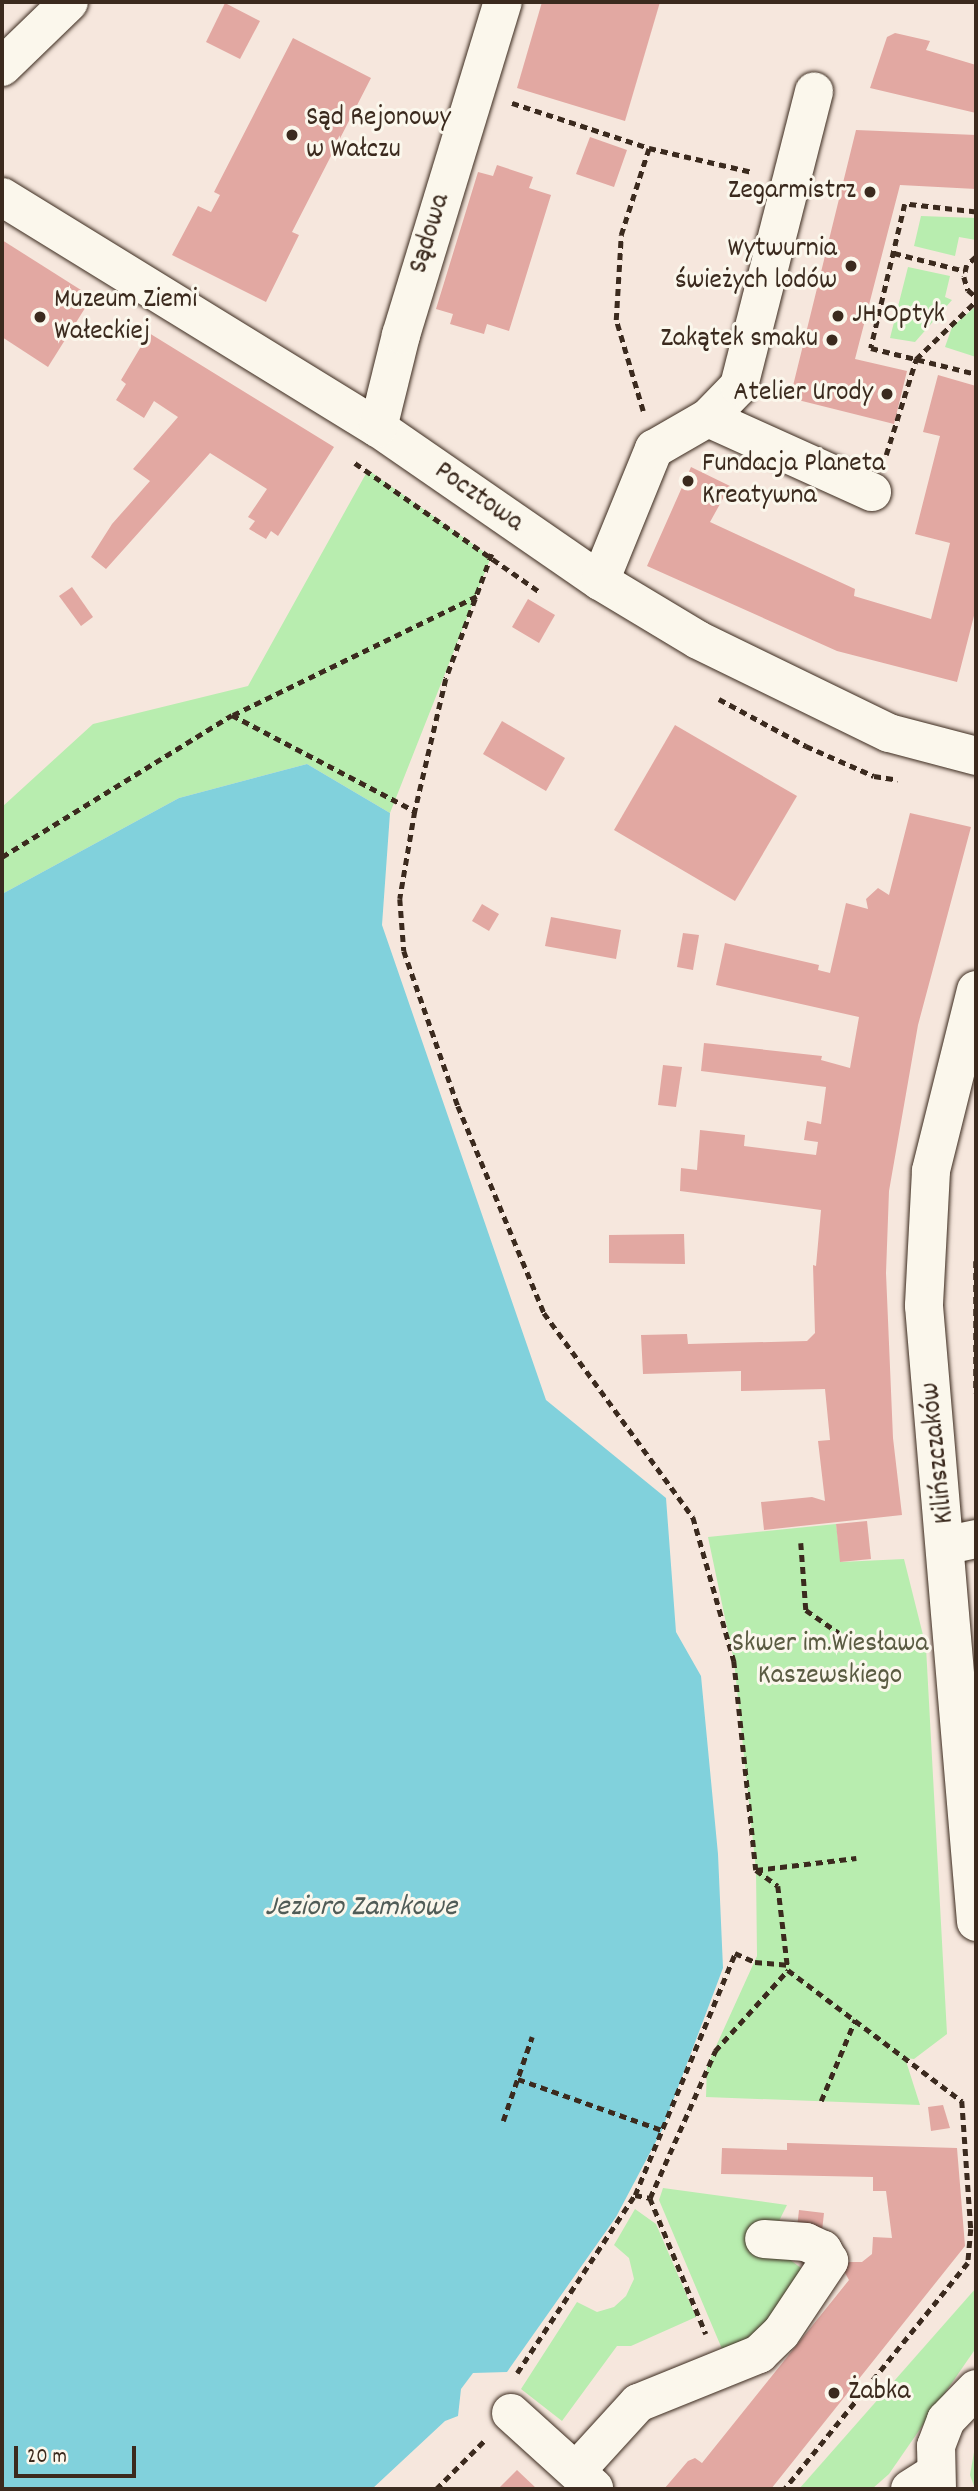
<!DOCTYPE html>
<meta charset="utf-8">
<style>
body{margin:0}
#map{position:relative;width:978px;height:2491px;overflow:hidden;background:#f6e7dd;font-family:Dekko,sans-serif}
div>[style]{position:absolute}
.green>*{inset:0;background:#b8edaf}
.water>*{inset:0;background:#81d1dc}
.building>*{inset:0;background:#e2a8a2}
.path>*{height:4.5px;margin-top:-2.25px;transform-origin:0;background:repeating-linear-gradient(90deg,#3b2a1e 0 7px,transparent 0 12px)}
.roads{filter:drop-shadow(0 0 2px #3b2a1e) drop-shadow(0 0 2px #3b2a1e)}
.minor>*{height:38px;margin:-19px;padding:0 19px;transform-origin:19px;border-radius:19px;background:#fbf7ec}
.major>*{height:38px;margin:-19px;padding:0 19px;transform-origin:19px;border-radius:19px;background:#fbf7ec}
.dots>*{width:19px;height:19px;translate:-50% -50%;box-sizing:border-box;border:4px solid #fbf7ec;border-radius:50%}
span{translate:-50% -50%;white-space:nowrap;text-align:center;line-height:1.15;-webkit-text-stroke:6px #fbf7ec;paint-order:stroke}
.poi-label{font-size:28px;color:#3b2a1e}
.left{translate:0 -50%;text-align:left}
.right{translate:-100% -50%;text-align:right}
.street-label{font-size:28px;color:#3b2a1e}
.park-label{font-size:28px;color:#5a5b42}
.water-label{font-size:30px;color:#505c57;font-style:italic}
.frame{position:absolute;inset:0;border:4px solid #3b2a1e;pointer-events:none}
.scale{position:absolute;left:14px;top:2446px;width:122px;height:32px;box-sizing:border-box;border:4px solid #3b2a1e;border-top:0;padding-left:9px;font-size:21px;line-height:24px;white-space:nowrap;color:#3b2a1e;-webkit-text-stroke:5px #fbf7ec;paint-order:stroke}
</style>
<div id="map">
<div class="green">
<i style="clip-path:polygon(921px 216px,976px 218px,976px 240px,959px 237px,955px 256px,914px 246px)"></i>
<i style="clip-path:polygon(908px 267px,950px 276px,945px 297px,952px 300px,915px 342px,890px 338px)"></i>
<i style="clip-path:polygon(976px 306px,976px 357px,945px 347px,952px 327px)"></i>
<i style="clip-path:polygon(368px 470px,491px 557px,390px 813px,307px 764px,179px 798px,2px 894px,2px 807px,93px 724px,248px 686px)"></i>
<i style="clip-path:polygon(836px 1524px,841px 1562px,904px 1559px,926px 1647px,947px 2034px,914px 2059px,905px 2058px,920px 2105px,706px 2097px,707px 2066px,757px 1956px,756px 1870px,734px 1661px,708px 1537px)"></i>
<i style="clip-path:polygon(663px 2188px,787px 2205px,777px 2225px,777px 2250px,809px 2274px,755px 2345px,725px 2356px,659px 2200px)"></i>
<i style="clip-path:polygon(635px 2209px,656px 2224px,696px 2317px,631px 2346px,617px 2346px,562px 2421px,521px 2389px,577px 2302px,597px 2312px,614px 2307px,626px 2296px,634px 2279px,629px 2258px,614px 2245px)"></i>
<i style="clip-path:polygon(976px 2288px,976px 2348px,889px 2474px,872px 2489px,799px 2489px)"></i>
<i style="clip-path:polygon(976px 2441px,976px 2489px,975px 2489px,970px 2475px)"></i>
</div>
<div class="water">
<i style="clip-path:polygon(307px 764px,390px 813px,382px 925px,546px 1400px,666px 1498px,676px 1632px,701px 1676px,718px 1854px,723px 1968px,662px 2130px,616px 2217px,507px 2372px,473px 2373px,461px 2389px,458px 2416px,445px 2421px,372px 2489px,2px 2489px,2px 894px,179px 798px)"></i>
</div>
<div class="building">
<i style="clip-path:polygon(542px 2px,660px 2px,625px 121px,517px 88px)"></i>
<i style="clip-path:polygon(225px 3px,260px 21px,240px 59px,206px 42px)"></i>
<i style="clip-path:polygon(895px 33px,930px 41px,926px 50px,976px 65px,976px 113px,870px 88px,887px 37px)"></i>
<i style="clip-path:polygon(293px 38px,371px 78px,292px 232px,299px 235px,266px 302px,172px 255px,198px 206px,211px 212px,220px 195px,214px 192px)"></i>
<i style="clip-path:polygon(856px 130px,976px 135px,976px 189px,900px 185px,855px 359px,907px 371px,894px 424px,790px 398px)"></i>
<i style="clip-path:polygon(590px 137px,627px 150px,614px 187px,576px 174px)"></i>
<i style="clip-path:polygon(497px 165px,533px 177px,529px 188px,551px 195px,509px 331px,487px 324px,484px 334px,450px 324px,453px 314px,436px 309px,478px 172px,493px 176px)"></i>
<i style="clip-path:polygon(2px 240px,92px 297px,48px 367px,2px 337px)"></i>
<i style="clip-path:polygon(149px 333px,334px 447px,278px 536px,271px 531px,266px 539px,249px 529px,255px 521px,248px 517px,267px 489px,210px 453px,106px 569px,91px 557px,112px 524px,150px 481px,133px 469px,178px 417px,154px 401px,144px 418px,116px 400px,126px 384px,121px 380px)"></i>
<i style="clip-path:polygon(938px 375px,976px 386px,976px 608px,957px 682px,837px 651px,647px 566px,691px 467px,730px 486px,710px 522px,855px 589px,854px 596px,931px 619px,950px 543px,915px 534px,940px 436px,923px 432px)"></i>
<i style="clip-path:polygon(72px 587px,93px 617px,81px 626px,59px 596px)"></i>
<i style="clip-path:polygon(528px 599px,555px 615px,539px 643px,512px 627px)"></i>
<i style="clip-path:polygon(502px 721px,565px 758px,546px 791px,483px 754px)"></i>
<i style="clip-path:polygon(675px 725px,797px 796px,735px 901px,614px 830px)"></i>
<i style="clip-path:polygon(910px 813px,971px 827px,918px 1025px,889px 1191px,886px 1273px,893px 1438px,902px 1515px,764px 1530px,761px 1502px,812px 1497px,825px 1501px,818px 1441px,830px 1440px,825px 1389px,741px 1391px,741px 1371px,643px 1374px,641px 1335px,687px 1334px,688px 1344px,807px 1341px,815px 1333px,813px 1265px,816px 1266px,821px 1210px,680px 1191px,681px 1168px,697px 1170px,700px 1130px,745px 1135px,744px 1146px,816px 1155px,818px 1142px,804px 1140px,807px 1121px,821px 1124px,826px 1087px,701px 1071px,704px 1043px,822px 1056px,821px 1060px,850px 1068px,859px 1017px,716px 985px,725px 943px,819px 965px,818px 970px,830px 973px,846px 903px,868px 909px,866px 899px,878px 888px,889px 895px)"></i>
<i style="clip-path:polygon(482px 904px,499px 914px,489px 931px,472px 921px)"></i>
<i style="clip-path:polygon(551px 917px,621px 930px,616px 959px,545px 946px)"></i>
<i style="clip-path:polygon(683px 933px,699px 935px,693px 970px,677px 967px)"></i>
<i style="clip-path:polygon(663px 1065px,682px 1067px,676px 1107px,658px 1105px)"></i>
<i style="clip-path:polygon(684px 1234px,685px 1264px,609px 1263px,609px 1235px)"></i>
<i style="clip-path:polygon(867px 1521px,871px 1559px,840px 1562px,836px 1524px)"></i>
<i style="clip-path:polygon(943px 2105px,950px 2128px,931px 2131px,928px 2107px)"></i>
<i style="clip-path:polygon(787px 2143px,957px 2148px,965px 2246px,771px 2489px,664px 2489px,688px 2461px,695px 2458px,702px 2463px,849px 2280px,844px 2271px,849px 2262px,862px 2262px,872px 2254px,873px 2237px,892px 2238px,886px 2191px,873px 2191px,873px 2177px,721px 2174px,722px 2148px,787px 2150px)"></i>
<i style="clip-path:polygon(799px 2210px,824px 2213px,822px 2231px,797px 2228px)"></i>
<i style="clip-path:polygon(517px 2470px,537px 2489px,498px 2489px)"></i>
</div>
<div class="path">
<i style="left:512px;top:103px;width:144px;rotate:18.2deg"></i>
<i style="left:649px;top:148px;width:106px;rotate:13.1deg"></i>
<i style="left:976px;top:212px;width:71px;rotate:-173.6deg"></i>
<i style="left:905px;top:204px;width:148px;rotate:103.3deg"></i>
<i style="left:871px;top:348px;width:108px;rotate:13.9deg"></i>
<i style="left:894px;top:253px;width:73px;rotate:14.2deg"></i>
<i style="left:976px;top:257px;width:12px;rotate:138deg"></i>
<i style="left:967px;top:265px;width:12px;rotate:104deg"></i>
<i style="left:964px;top:277px;width:14px;rotate:73deg"></i>
<i style="left:968px;top:290px;width:11px;rotate:41deg"></i>
<i style="left:643px;top:411px;width:95px;rotate:-106.5deg"></i>
<i style="left:616px;top:320px;width:85px;rotate:-86.6deg"></i>
<i style="left:621px;top:235px;width:91px;rotate:-72.2deg"></i>
<i style="left:886px;top:455px;width:101px;rotate:-72.6deg"></i>
<i style="left:916px;top:359px;width:83px;rotate:-44deg"></i>
<i style="left:355px;top:463px;width:226px;rotate:34.9deg"></i>
<i style="left:492px;top:554px;width:133px;rotate:110.2deg"></i>
<i style="left:446px;top:679px;width:136px;rotate:103.2deg"></i>
<i style="left:415px;top:811px;width:89px;rotate:99.7deg"></i>
<i style="left:400px;top:899px;width:52px;rotate:85.6deg"></i>
<i style="left:404px;top:951px;width:164px;rotate:70.8deg"></i>
<i style="left:458px;top:1106px;width:224px;rotate:67.4deg"></i>
<i style="left:544px;top:1313px;width:253px;rotate:53.9deg"></i>
<i style="left:693px;top:1517px;width:150px;rotate:74.1deg"></i>
<i style="left:734px;top:1661px;width:210px;rotate:84deg"></i>
<i style="left:756px;top:1870px;width:27px;rotate:36deg"></i>
<i style="left:778px;top:1886px;width:85px;rotate:83.2deg"></i>
<i style="left:788px;top:1970px;width:218px;rotate:37deg"></i>
<i style="left:962px;top:2101px;width:128px;rotate:86deg"></i>
<i style="left:971px;top:2229px;width:34px;rotate:95deg"></i>
<i style="left:968px;top:2263px;width:291px;rotate:129deg"></i>
<i style="left:719px;top:699px;width:99px;rotate:28.4deg"></i>
<i style="left:806px;top:746px;width:74px;rotate:23.8deg"></i>
<i style="left:874px;top:776px;width:24px;rotate:9deg"></i>
<i style="left:233px;top:715px;width:271px;rotate:-26deg"></i>
<i style="left:2px;top:857px;width:270px;rotate:-31.7deg"></i>
<i style="left:232px;top:715px;width:207px;rotate:27.7deg"></i>
<i style="left:976px;top:1261px;width:132px;rotate:90deg"></i>
<i style="left:801px;top:1543px;width:67px;rotate:85.7deg"></i>
<i style="left:806px;top:1610px;width:40px;rotate:34.9deg"></i>
<i style="left:839px;top:1633px;width:22px;rotate:95deg"></i>
<i style="left:756px;top:1870px;width:101px;rotate:-6.8deg"></i>
<i style="left:518px;top:2079px;width:153px;rotate:19.5deg"></i>
<i style="left:821px;top:2101px;width:88px;rotate:-67.2deg"></i>
<i style="left:503px;top:2121px;width:89px;rotate:-71deg"></i>
<i style="left:635px;top:2195px;width:262px;rotate:-67.5deg"></i>
<i style="left:735px;top:1953px;width:22px;rotate:24deg"></i>
<i style="left:755px;top:1962px;width:32px;rotate:5deg"></i>
<i style="left:650px;top:2198px;width:147px;rotate:67.6deg"></i>
<i style="left:517px;top:2373px;width:214px;rotate:-56.5deg"></i>
<i style="left:635px;top:2195px;width:15px;rotate:11deg"></i>
<i style="left:650px;top:2198px;width:161px;rotate:-66.1deg"></i>
<i style="left:715px;top:2051px;width:109px;rotate:-48deg"></i>
<i style="left:436px;top:2489px;width:68px;rotate:-45deg"></i>
</div>
<div class="roads">
<div class="minor">
<i style="left:2px;top:67px;width:93px;rotate:-44.1deg"></i>
<i style="left:2px;top:197px;width:441px;rotate:31.6deg"></i>
<i style="left:378px;top:428px;width:270px;rotate:34.6deg"></i>
<i style="left:600px;top:581px;width:114px;rotate:31deg"></i>
<i style="left:698px;top:640px;width:212px;rotate:26deg"></i>
<i style="left:889px;top:733px;width:90px;rotate:14.8deg"></i>
<i style="left:708px;top:418px;width:180px;rotate:24.3deg"></i>
<i style="left:378px;top:428px;width:96px;rotate:-76.1deg"></i>
<i style="left:401px;top:335px;width:348px;rotate:-73deg"></i>
<i style="left:600px;top:581px;width:143px;rotate:-67.8deg"></i>
<i style="left:654px;top:449px;width:62px;rotate:-29.9deg"></i>
<i style="left:708px;top:418px;width:45px;rotate:-45.9deg"></i>
<i style="left:739px;top:386px;width:304px;rotate:-75.7deg"></i>
<i style="left:948px;top:1545px;width:29px;rotate:-12deg"></i>
<i style="left:511px;top:2413px;width:112px;rotate:42.1deg"></i>
<i style="left:576px;top:2471px;width:92px;rotate:-47.6deg"></i>
<i style="left:638px;top:2403px;width:131px;rotate:-22deg"></i>
<i style="left:759px;top:2354px;width:30px;rotate:-44deg"></i>
<i style="left:781px;top:2333px;width:87px;rotate:-56.3deg"></i>
<i style="left:829px;top:2261px;width:13px;rotate:-119deg"></i>
<i style="left:823px;top:2250px;width:19px;rotate:-155deg"></i>
<i style="left:806px;top:2242px;width:42px;rotate:-175.9deg"></i>
<i style="left:910px;top:2489px;width:28px;rotate:-32deg"></i>
</div>
<div class="major">
<i style="left:976px;top:990px;width:187px;rotate:104deg"></i>
<i style="left:931px;top:1171px;width:135px;rotate:93deg"></i>
<i style="left:924px;top:1306px;width:618px;rotate:85.17deg"></i>
<i style="left:937px;top:2489px;width:43px;rotate:-91.3deg"></i>
<i style="left:936px;top:2446px;width:28px;rotate:-69deg"></i>
<i style="left:946px;top:2420px;width:43px;rotate:-45.9deg"></i>
</div>
</div>
<div class="dots">
<i style="left:292px;top:135px;background:#3b2a1e"></i>
<i style="left:870px;top:192px;background:#3b2a1e"></i>
<i style="left:851px;top:266px;background:#3b2a1e"></i>
<i style="left:838px;top:316px;background:#3b2a1e"></i>
<i style="left:40px;top:317px;background:#3b2a1e"></i>
<i style="left:832px;top:340px;background:#3b2a1e"></i>
<i style="left:887px;top:394px;background:#3b2a1e"></i>
<i style="left:688px;top:481px;background:#3b2a1e"></i>
<i style="left:834px;top:2393px;background:#3b2a1e"></i>
</div>
<div class="poi-label">
<span class="left" style="left:306px;top:135px">Sąd Rejonowy<br>w Wałczu</span>
<span class="right" style="left:856px;top:192px">Zegarmistrz</span>
<span class="right" style="left:837px;top:266px">Wytwurnia<br>świeżych lodów</span>
<span class="left" style="left:54px;top:317px">Muzeum Ziemi<br>Wałeckiej</span>
<span class="left" style="left:852px;top:316px">JH Optyk</span>
<span class="right" style="left:818px;top:340px">Zakątek smaku</span>
<span class="right" style="left:873px;top:394px">Atelier Urody</span>
<span class="left" style="left:702px;top:481px">Fundacja Planeta<br>Kreatywna</span>
<span class="left" style="left:848px;top:2393px">Żabka</span>
</div>
<div class="street-label">
<span style="left:431px;top:234px;rotate:-73deg">Sądowa</span>
<span style="left:478px;top:498px;rotate:35deg">Pocztowa</span>
<span style="left:939px;top:1453px;rotate:-96deg">Kilińszczaków</span>
</div>
<div class="park-label">
<span style="left:830px;top:1661px">Skwer im.Wiesława<br>Kaszewskiego</span>
</div>
<div class="water-label">
<span style="left:361px;top:1909px">Jezioro Zamkowe</span>
</div>
<div class="frame"></div>
<div class="scale">20 m</div>
</div>
